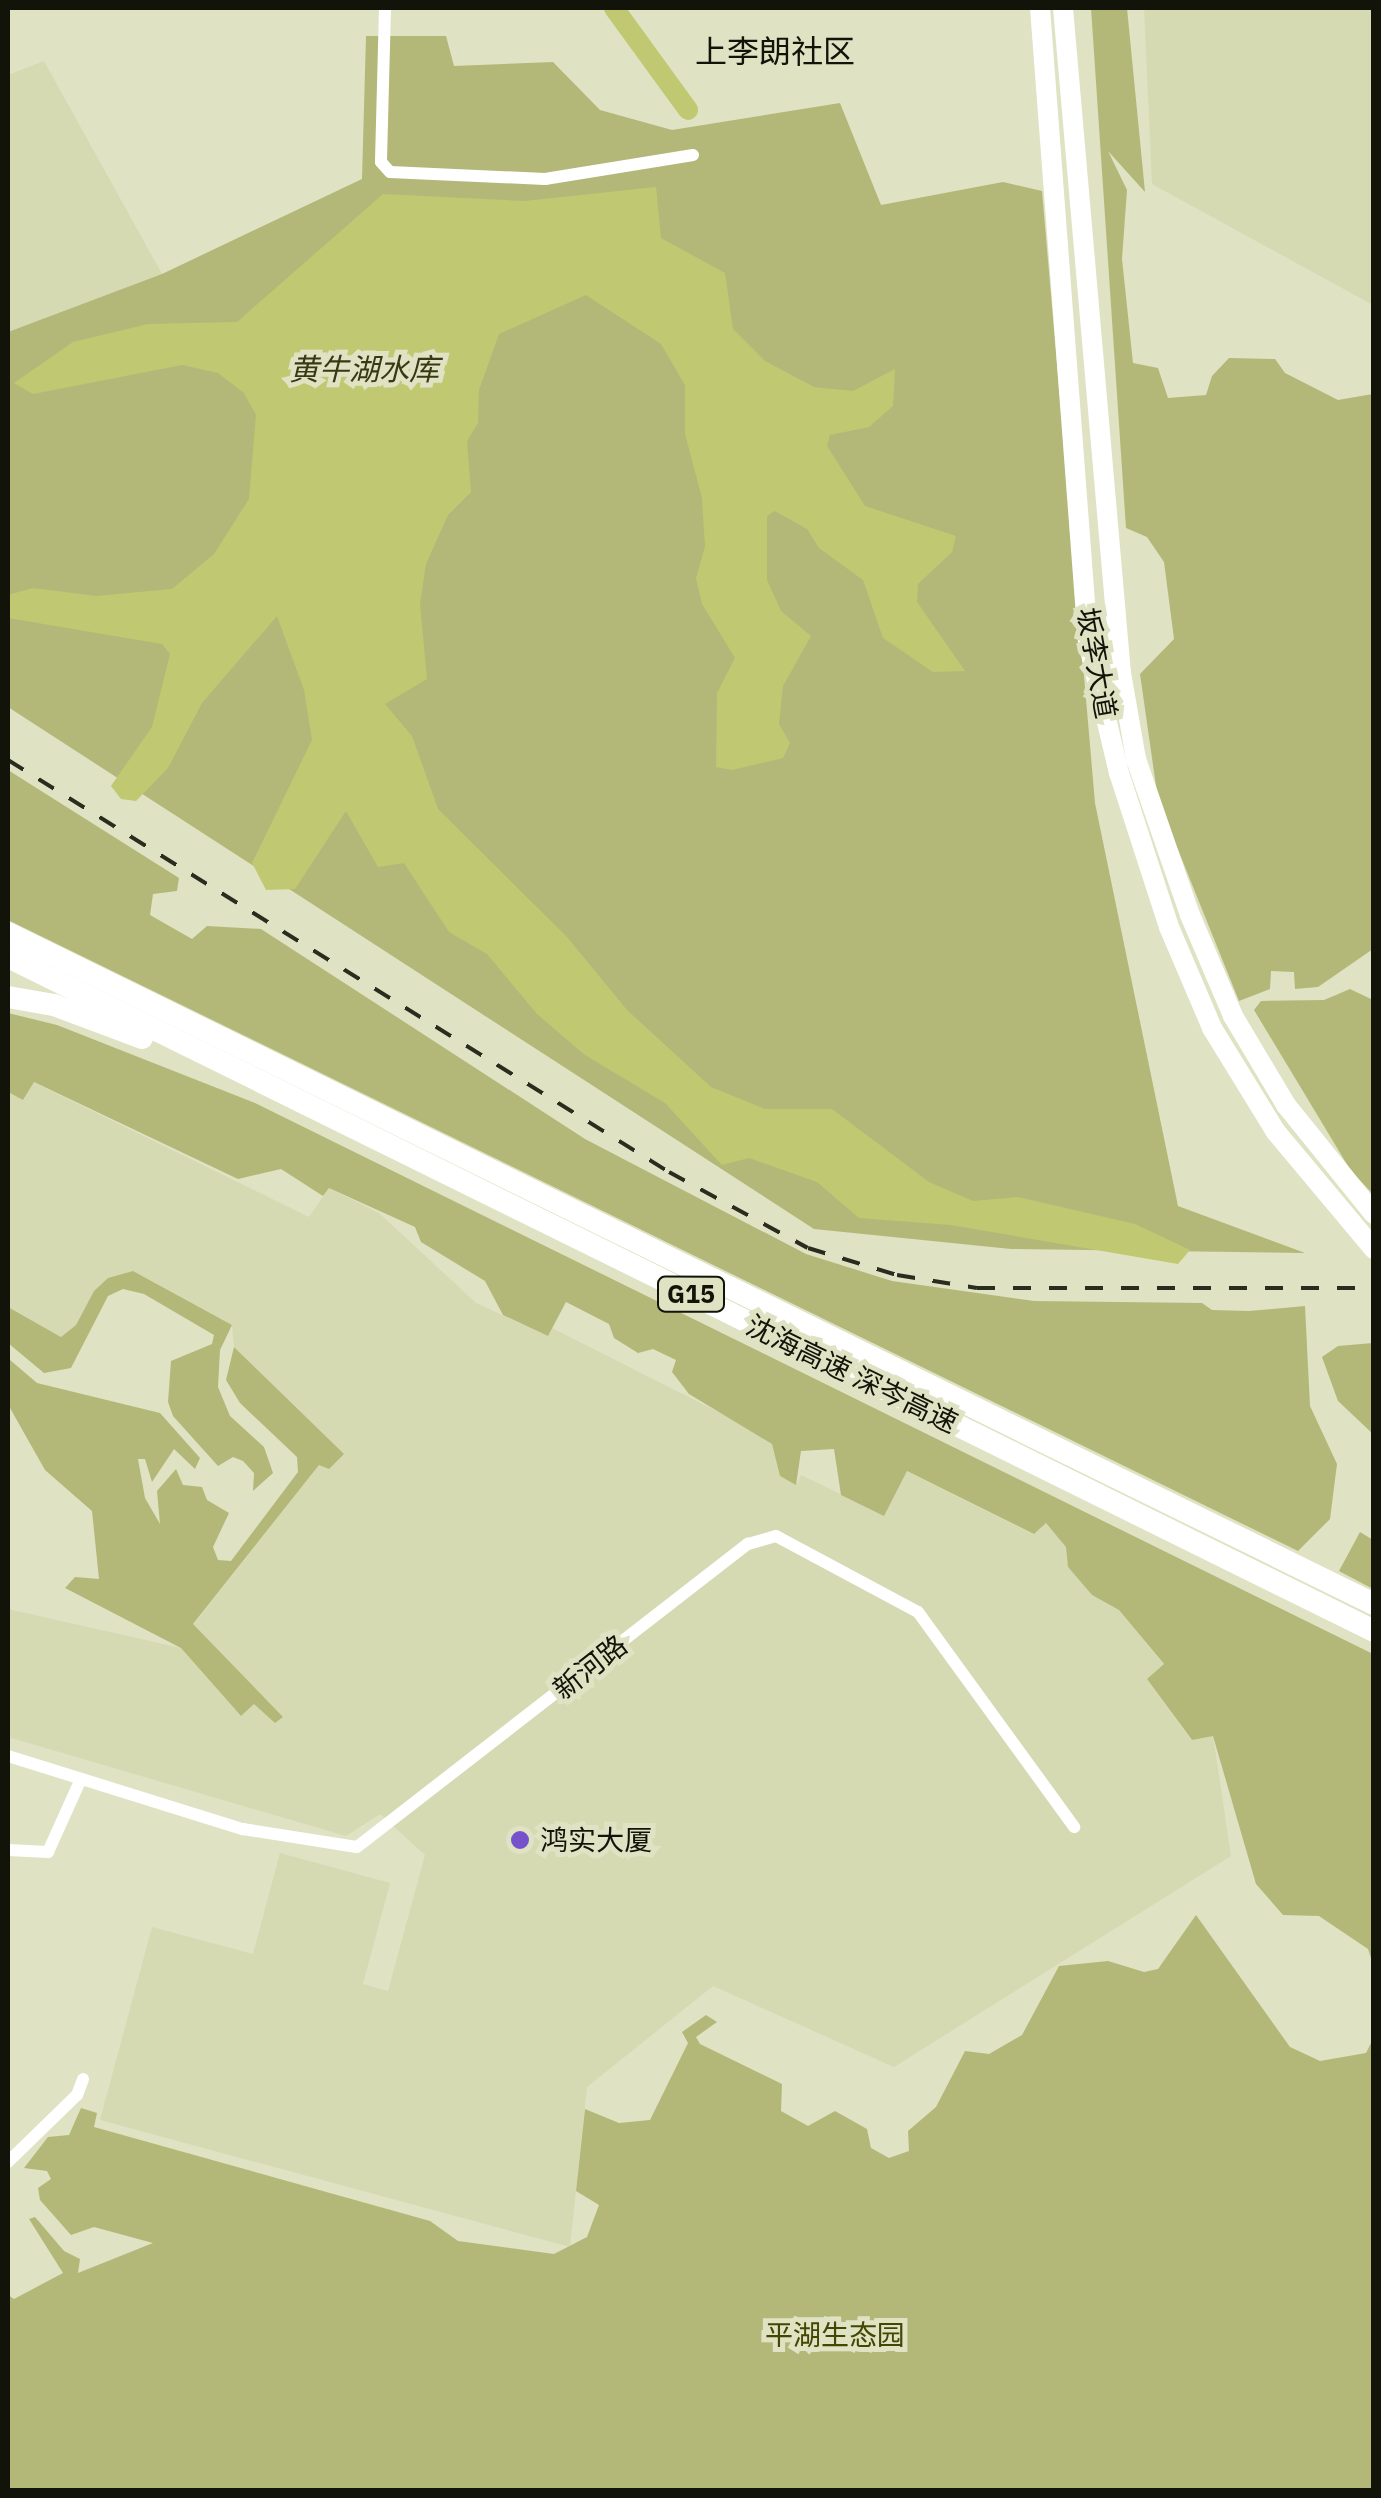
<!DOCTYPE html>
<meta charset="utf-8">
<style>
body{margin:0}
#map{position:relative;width:1381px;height:2498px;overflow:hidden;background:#dfe2c3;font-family:"IBM Plex Sans","Noto Sans SC",sans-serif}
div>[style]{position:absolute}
.built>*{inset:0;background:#d6dab3}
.green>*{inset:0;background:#b3b878}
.water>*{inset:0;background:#c1c872}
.river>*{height:20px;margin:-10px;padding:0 10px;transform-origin:10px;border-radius:10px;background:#c1c872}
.minor>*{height:12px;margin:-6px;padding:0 6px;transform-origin:6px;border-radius:6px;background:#fff}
.primary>*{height:20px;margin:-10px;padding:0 10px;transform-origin:10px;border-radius:10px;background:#fff}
.motorway>*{height:22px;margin:-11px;padding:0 11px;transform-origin:11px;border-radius:11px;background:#fff}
.rail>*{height:4px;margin-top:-2px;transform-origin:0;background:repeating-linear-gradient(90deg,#2a2c1e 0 18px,transparent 0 36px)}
.dots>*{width:28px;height:28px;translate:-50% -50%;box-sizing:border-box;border:5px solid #dfe2c3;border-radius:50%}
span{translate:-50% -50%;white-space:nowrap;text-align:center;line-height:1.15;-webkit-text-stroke:10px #dfe2c3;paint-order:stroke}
.shield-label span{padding:2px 8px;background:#dfe2c3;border:2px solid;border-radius:8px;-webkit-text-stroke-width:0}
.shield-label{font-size:25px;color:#131409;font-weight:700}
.street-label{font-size:28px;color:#131409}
.poi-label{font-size:28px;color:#131409}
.left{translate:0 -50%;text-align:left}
.park-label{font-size:28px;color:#444701}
.water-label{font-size:30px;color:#373914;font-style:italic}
.quarter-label{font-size:32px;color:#131409}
.frame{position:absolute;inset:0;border:10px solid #131409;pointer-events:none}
</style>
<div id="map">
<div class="built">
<i style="clip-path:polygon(1144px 8px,1373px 8px,1373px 305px,1152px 184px)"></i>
<i style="clip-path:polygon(44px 61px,162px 274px,8px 332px,8px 75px)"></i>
<i style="clip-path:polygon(33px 1082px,309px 1217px,329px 1188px,379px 1213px,476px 1303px,548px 1336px,552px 1328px,756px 1431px,773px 1445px,780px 1476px,797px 1484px,801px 1475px,884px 1515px,906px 1471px,1033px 1534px,1046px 1523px,1067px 1547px,1068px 1567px,1092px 1595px,1119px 1610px,1164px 1665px,1147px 1679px,1191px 1740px,1213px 1735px,1231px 1856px,894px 2067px,713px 1986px,587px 2087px,570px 2247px,100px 2120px,152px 1927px,253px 1954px,280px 1853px,390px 1883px,363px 1984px,388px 1991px,425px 1855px,380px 1814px,346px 1836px,8px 1737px,8px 1609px,181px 1648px,241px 1716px,254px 1703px,283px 1717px,193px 1625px,319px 1465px,343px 1454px,234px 1347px,232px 1325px,133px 1271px,94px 1291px,76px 1325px,61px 1337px,8px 1307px,8px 1092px,23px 1100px)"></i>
</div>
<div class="green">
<i style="clip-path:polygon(1091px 8px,1127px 8px,1145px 192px,1108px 151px,1127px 190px,1122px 259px,1133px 363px,1158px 368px,1168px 398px,1206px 395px,1212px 376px,1229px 358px,1275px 359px,1285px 373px,1338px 400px,1373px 394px,1373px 949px,1318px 987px,1295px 989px,1294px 972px,1271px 971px,1270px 989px,1239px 1001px,1158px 800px,1140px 674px,1174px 639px,1164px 562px,1147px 537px,1126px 528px)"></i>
<i style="clip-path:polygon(366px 36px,446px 36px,454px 66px,553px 62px,600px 110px,672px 130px,840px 103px,881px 205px,1003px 182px,1042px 191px,1095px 803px,1178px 1206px,1305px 1253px,1011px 1249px,814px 1229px,8px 707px,8px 332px,162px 274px,362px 179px)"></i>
<i style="clip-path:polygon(8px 770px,179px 878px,177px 891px,153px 894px,150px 915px,192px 939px,207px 926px,261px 929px,585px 1139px,806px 1254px,892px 1281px,1034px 1301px,1202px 1303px,1212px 1310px,1249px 1311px,1305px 1306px,1310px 1406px,1337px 1464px,1330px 1519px,1298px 1551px,8px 920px)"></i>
<i style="clip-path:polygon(1350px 989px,1373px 1000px,1373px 1194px,1351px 1171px,1254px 1010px,1261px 1001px,1324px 1000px)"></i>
<i style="clip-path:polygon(8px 1013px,57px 1025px,255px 1103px,1373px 1654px,1373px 1964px,1368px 1949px,1319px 1916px,1283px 1915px,1256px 1884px,1213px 1736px,1192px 1740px,1147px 1679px,1164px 1664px,1119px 1610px,1092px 1595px,1068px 1567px,1066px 1547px,1046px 1523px,1034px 1534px,907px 1471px,884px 1516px,841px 1495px,834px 1449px,801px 1451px,796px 1485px,780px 1476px,772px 1444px,689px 1394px,672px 1372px,676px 1360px,653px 1349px,638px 1353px,614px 1338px,609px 1324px,566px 1302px,548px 1336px,503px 1315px,485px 1281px,421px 1242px,415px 1227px,329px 1188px,323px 1196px,281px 1169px,238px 1179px,34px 1082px,23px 1100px,8px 1092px)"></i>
<i style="clip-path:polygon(133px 1271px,232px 1325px,220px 1350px,218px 1387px,230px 1416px,264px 1447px,273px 1473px,253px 1491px,254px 1473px,243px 1461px,233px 1457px,218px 1466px,173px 1416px,168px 1402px,171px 1361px,212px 1344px,214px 1335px,144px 1294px,123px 1289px,108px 1296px,71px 1368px,44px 1373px,8px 1343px,8px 1307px,61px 1337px,76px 1325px,94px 1291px,108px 1278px)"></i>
<i style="clip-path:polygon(1373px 1343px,1374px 1343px,1373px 1434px,1338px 1401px,1322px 1357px,1338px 1346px)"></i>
<i style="clip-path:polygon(234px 1347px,344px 1454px,329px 1469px,319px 1465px,193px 1624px,283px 1717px,275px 1723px,254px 1704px,241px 1716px,181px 1648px,65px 1588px,75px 1577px,99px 1579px,92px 1511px,45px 1470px,10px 1408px,8px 1424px,10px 1360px,37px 1383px,160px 1413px,200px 1458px,195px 1469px,174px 1449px,152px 1482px,145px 1459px,138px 1459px,145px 1498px,160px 1524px,157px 1491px,176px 1469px,183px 1485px,202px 1487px,207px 1500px,229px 1513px,213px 1547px,218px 1560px,231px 1561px,298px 1472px,297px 1457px,240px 1403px,226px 1380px)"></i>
<i style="clip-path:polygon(1360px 1532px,1373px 1540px,1373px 1589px,1339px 1571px)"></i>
<i style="clip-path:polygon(1196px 1915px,1290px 2047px,1320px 2061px,1366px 2053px,1373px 2039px,1373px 2490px,8px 2490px,8px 2295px,14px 2299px,63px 2273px,29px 2219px,35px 2217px,64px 2251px,80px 2259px,78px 2273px,153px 2243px,94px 2227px,71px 2235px,40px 2200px,38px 2188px,51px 2179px,47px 2171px,24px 2168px,48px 2137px,69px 2135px,81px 2108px,97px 2113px,94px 2127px,430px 2221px,458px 2241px,554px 2254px,587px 2237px,599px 2205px,576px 2191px,585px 2109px,619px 2123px,650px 2120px,688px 2043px,682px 2032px,706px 2015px,717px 2022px,696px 2037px,700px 2044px,782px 2084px,781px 2111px,808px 2126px,835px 2111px,867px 2129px,871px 2148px,889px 2158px,909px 2151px,908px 2131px,936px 2107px,965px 2051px,989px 2054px,1022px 2035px,1059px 1966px,1108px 1961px,1144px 1972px,1158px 1969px)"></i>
</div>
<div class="water">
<i style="clip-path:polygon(656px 187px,661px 238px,725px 273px,733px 329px,765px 361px,814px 387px,853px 391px,895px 369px,893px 406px,869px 427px,830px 435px,827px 446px,865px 506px,956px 536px,952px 552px,918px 584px,917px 602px,965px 671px,933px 672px,883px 638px,863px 580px,819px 548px,807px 529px,775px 511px,767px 516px,767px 580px,781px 611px,811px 636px,783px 686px,779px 724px,790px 743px,783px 758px,732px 770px,716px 767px,717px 693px,735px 658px,702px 604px,696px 578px,705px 547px,702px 498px,685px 434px,685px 385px,661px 344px,586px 295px,499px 334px,479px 390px,478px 423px,467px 441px,471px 492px,448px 515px,426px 564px,420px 604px,427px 679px,385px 704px,412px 736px,438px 809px,567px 937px,627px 1010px,711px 1087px,765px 1109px,832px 1109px,929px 1182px,973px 1201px,1018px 1197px,1135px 1224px,1190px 1250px,1178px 1264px,951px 1225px,859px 1218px,817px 1182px,749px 1158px,722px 1165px,665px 1103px,585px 1055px,537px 1014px,487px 954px,449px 932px,404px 863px,378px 867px,346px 811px,295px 889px,266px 890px,252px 863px,312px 740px,304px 690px,277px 616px,202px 703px,168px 768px,136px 801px,121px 799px,111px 786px,152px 727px,170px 654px,162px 644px,8px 618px,8px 595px,33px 588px,96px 596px,172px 589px,214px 554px,249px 499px,256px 415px,244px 393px,218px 373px,182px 365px,33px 394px,14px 383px,73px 342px,148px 324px,237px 322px,383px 194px,524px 201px)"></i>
</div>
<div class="river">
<i style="left:614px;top:8px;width:126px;rotate:54deg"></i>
</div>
<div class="minor">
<i style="left:385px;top:8px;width:154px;rotate:91.5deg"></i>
<i style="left:381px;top:162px;width:13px;rotate:48deg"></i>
<i style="left:390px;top:172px;width:155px;rotate:2.6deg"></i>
<i style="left:545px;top:179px;width:150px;rotate:-9.2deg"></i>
<i style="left:8px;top:1756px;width:246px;rotate:17.3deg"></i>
<i style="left:243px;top:1829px;width:115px;rotate:9deg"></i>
<i style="left:357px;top:1847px;width:495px;rotate:-37.8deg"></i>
<i style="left:748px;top:1544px;width:29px;rotate:-16deg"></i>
<i style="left:776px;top:1536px;width:161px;rotate:28.2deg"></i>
<i style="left:918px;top:1612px;width:266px;rotate:54deg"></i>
<i style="left:8px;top:1850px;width:40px;rotate:2.9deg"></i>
<i style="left:48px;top:1852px;width:80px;rotate:-65.7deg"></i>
<i style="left:8px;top:2162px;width:96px;rotate:-44.2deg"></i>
<i style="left:77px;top:2095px;width:17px;rotate:-69deg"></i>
</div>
<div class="primary">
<i style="left:1040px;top:8px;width:636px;rotate:85.67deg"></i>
<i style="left:1088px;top:642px;width:135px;rotate:76.7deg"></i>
<i style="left:1119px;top:773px;width:162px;rotate:72deg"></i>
<i style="left:1169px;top:927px;width:110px;rotate:66.9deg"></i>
<i style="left:1212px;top:1028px;width:122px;rotate:58.4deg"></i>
<i style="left:1276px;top:1132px;width:153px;rotate:50.1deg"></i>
<i style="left:1063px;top:8px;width:668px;rotate:85.02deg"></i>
<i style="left:1121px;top:673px;width:87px;rotate:80.1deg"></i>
<i style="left:1136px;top:759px;width:165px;rotate:70.9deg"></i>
<i style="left:1190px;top:915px;width:110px;rotate:66.9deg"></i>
<i style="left:1233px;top:1016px;width:104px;rotate:59.2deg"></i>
<i style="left:1286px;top:1105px;width:140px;rotate:51.1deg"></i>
</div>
<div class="motorway">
<i style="left:8px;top:933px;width:1522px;rotate:26.16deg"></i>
<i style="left:8px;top:957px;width:1523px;rotate:26.26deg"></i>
<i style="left:8px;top:997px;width:47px;rotate:9.9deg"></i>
<i style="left:54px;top:1005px;width:94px;rotate:20.6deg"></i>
</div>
<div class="rail">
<i style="left:8px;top:760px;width:779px;rotate:31.94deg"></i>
<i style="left:669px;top:1172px;width:158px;rotate:28.7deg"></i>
<i style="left:808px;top:1248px;width:93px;rotate:16.9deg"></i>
<i style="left:897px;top:1275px;width:81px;rotate:9.2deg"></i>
<i style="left:977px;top:1288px;width:397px"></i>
</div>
<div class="dots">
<i style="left:520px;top:1840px;background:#7552cc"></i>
</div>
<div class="shield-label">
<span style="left:691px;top:1294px">G15</span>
</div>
<div class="street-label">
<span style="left:1097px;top:663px;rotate:80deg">坂李大道</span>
<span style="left:852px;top:1374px;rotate:26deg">沈海高速 深岑高速</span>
<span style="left:590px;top:1667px;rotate:-38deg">新河路</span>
</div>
<div class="poi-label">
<span class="left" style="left:540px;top:1840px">鸿实大厦</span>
</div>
<div class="park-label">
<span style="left:835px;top:2335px">平湖生态园</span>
</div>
<div class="water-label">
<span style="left:364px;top:369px">黄牛湖水库</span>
</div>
<div class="quarter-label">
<span style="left:775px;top:51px">上李朗社区</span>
</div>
<div class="frame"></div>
</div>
